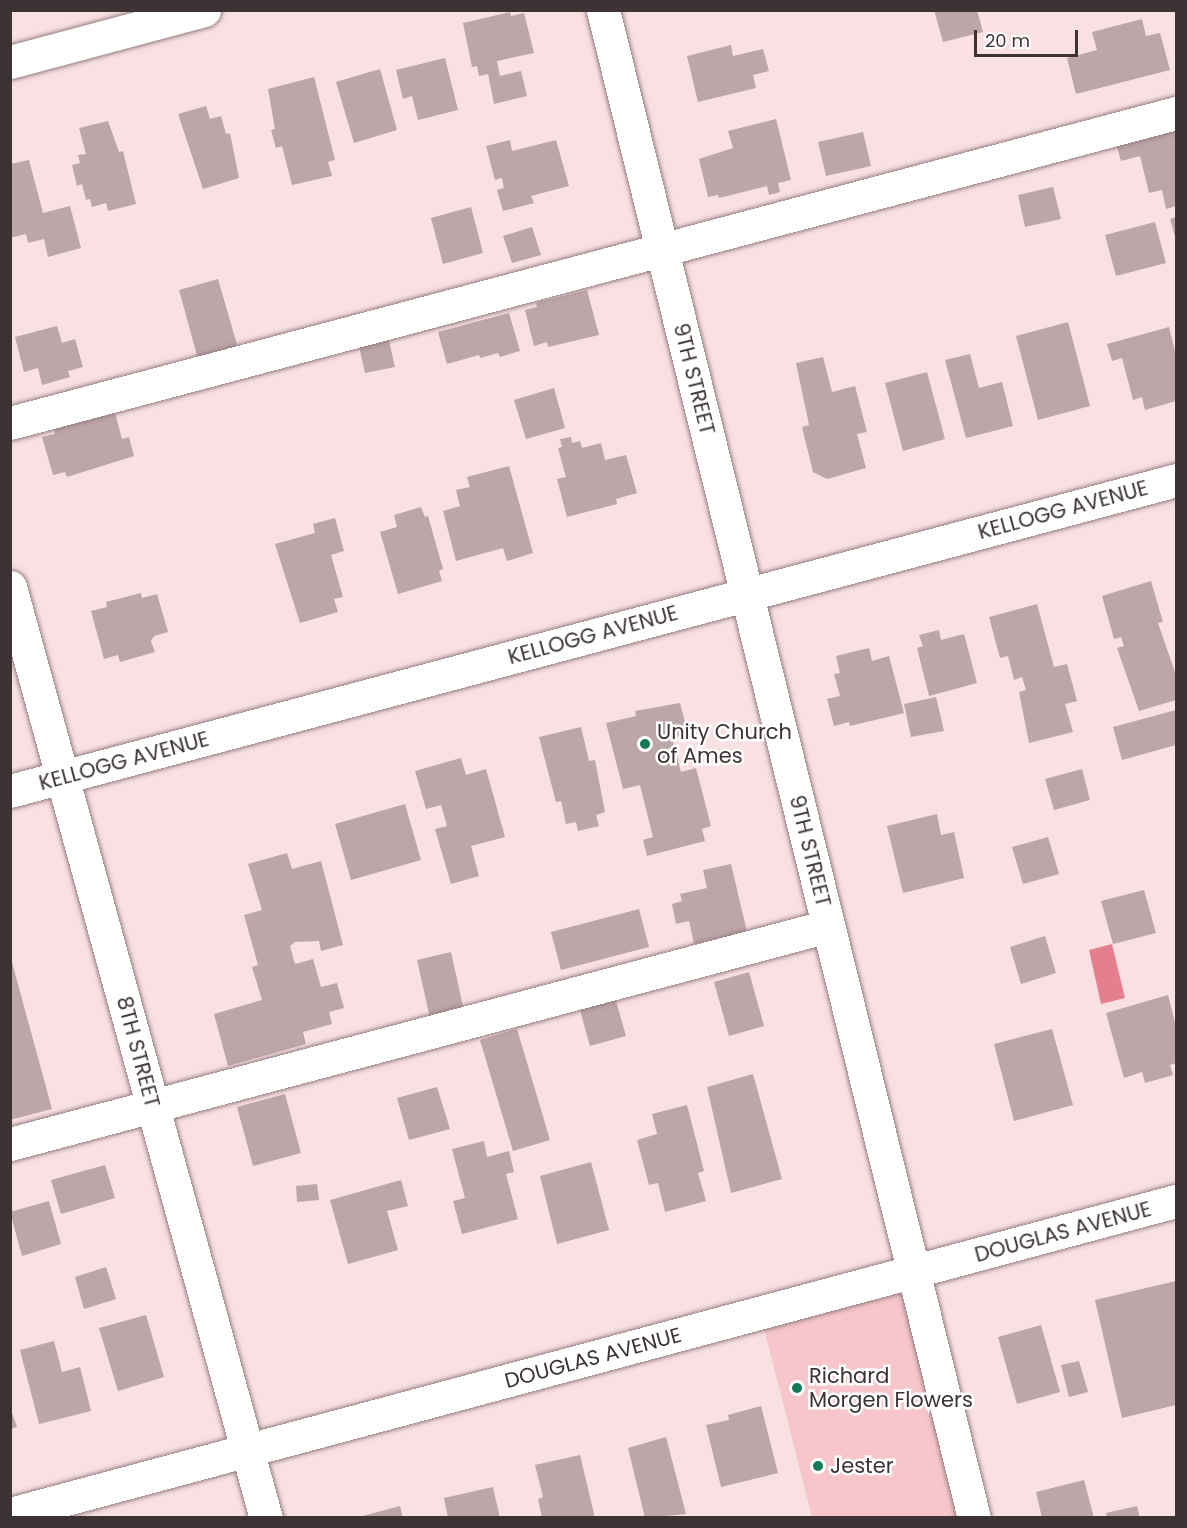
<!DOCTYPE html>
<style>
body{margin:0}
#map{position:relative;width:1187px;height:1528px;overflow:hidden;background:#f9e0e2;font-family:Poppins,sans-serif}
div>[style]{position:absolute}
.green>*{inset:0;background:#f6c6ca}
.water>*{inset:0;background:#e4808d}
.building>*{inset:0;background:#bda6a8}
.roads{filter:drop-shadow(0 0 2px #947e80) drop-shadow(0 0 2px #947e80)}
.minor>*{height:33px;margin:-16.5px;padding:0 16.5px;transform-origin:16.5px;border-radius:16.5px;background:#fff}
.dots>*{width:16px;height:16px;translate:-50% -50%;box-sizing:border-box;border:3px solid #fff;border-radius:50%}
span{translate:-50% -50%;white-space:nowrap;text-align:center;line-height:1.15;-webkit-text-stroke:5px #fff;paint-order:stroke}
.street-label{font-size:21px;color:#3d3334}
.poi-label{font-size:21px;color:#3d3334}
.left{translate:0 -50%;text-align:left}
.frame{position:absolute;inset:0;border:12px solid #3d3334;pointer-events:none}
.scale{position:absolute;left:974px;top:30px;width:104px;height:27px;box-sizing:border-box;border:3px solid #3d3334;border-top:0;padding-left:8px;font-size:18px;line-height:21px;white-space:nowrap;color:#3d3334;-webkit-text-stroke:4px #fff;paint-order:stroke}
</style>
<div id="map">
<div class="green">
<i style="clip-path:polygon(914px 1271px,974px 1517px,812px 1517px,760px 1313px)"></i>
</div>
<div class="water">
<i style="clip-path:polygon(1112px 944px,1125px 998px,1101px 1004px,1089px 950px)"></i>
</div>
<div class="building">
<i style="clip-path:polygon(934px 10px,977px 10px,983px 32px,943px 42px)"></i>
<i style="clip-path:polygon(510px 12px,511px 16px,524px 13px,534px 53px,497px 61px,500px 76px,521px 71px,527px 96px,494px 104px,488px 74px,479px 76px,477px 66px,472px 67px,463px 23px)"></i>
<i style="clip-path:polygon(1142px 19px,1146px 36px,1160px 33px,1170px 70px,1076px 94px,1067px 58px,1097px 50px,1092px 32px)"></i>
<i style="clip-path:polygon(731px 45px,733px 56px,763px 49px,769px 71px,753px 75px,756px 88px,698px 102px,687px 56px)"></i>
<i style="clip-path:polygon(445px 58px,458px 110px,418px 120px,412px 96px,403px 99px,396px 70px)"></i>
<i style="clip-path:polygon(380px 69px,397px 130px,354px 143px,336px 82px)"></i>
<i style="clip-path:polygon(314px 77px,335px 160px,328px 162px,332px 176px,292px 185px,282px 146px,276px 148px,271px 130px,275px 129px,268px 89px)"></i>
<i style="clip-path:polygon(206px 106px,210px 119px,221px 116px,226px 134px,230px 133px,239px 178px,203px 189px,178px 114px)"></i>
<i style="clip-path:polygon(776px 119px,791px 180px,778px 183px,780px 192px,769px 195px,767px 186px,719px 198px,718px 195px,708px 197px,699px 159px,733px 148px,728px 131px)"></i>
<i style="clip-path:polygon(108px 121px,119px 152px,123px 151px,136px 204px,108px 211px,106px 203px,92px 207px,90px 199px,86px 200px,82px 184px,77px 186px,72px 165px,80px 163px,78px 155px,86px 154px,79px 128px)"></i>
<i style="clip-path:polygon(1176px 125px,1176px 206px,1166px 209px,1162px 190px,1149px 193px,1140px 156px,1121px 161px,1115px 140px)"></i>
<i style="clip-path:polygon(863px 132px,871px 166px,826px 176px,818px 142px)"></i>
<i style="clip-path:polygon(510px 140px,512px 151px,556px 140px,569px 186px,531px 196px,534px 203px,503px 211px,497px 190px,504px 188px,502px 178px,495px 180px,486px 146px)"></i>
<i style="clip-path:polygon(29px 160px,43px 213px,70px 206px,81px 248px,48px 257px,44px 239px,28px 243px,26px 234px,10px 238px,10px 164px)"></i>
<i style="clip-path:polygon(1053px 187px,1061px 219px,1025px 227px,1018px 195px)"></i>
<i style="clip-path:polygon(471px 207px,483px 253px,443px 264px,431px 218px)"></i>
<i style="clip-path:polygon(1176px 217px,1176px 240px,1170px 219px)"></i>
<i style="clip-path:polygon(1155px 222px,1166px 263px,1116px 276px,1105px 235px)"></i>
<i style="clip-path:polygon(532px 227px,541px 255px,512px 263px,503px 236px)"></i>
<i style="clip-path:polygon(218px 279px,238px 348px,198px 359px,179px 290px)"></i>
<i style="clip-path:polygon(587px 290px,599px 335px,548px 347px,547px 342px,534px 346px,525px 310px,537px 307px,536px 303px)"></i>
<i style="clip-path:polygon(509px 313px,520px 351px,500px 357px,498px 353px,480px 358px,479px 355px,447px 364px,438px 332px)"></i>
<i style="clip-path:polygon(1068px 322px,1090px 406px,1038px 420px,1016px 336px)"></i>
<i style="clip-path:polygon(57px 326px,62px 343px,75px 339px,83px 367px,68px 371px,70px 377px,42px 385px,38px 368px,24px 372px,15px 337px)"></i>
<i style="clip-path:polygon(1169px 327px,1176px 355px,1176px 401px,1145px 410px,1142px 397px,1133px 400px,1122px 358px,1112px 361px,1107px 344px)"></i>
<i style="clip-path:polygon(387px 332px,395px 367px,365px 373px,357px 338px)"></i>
<i style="clip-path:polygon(970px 354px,979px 388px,1002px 382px,1013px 426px,966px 438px,945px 360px)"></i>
<i style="clip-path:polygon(823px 357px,832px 392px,855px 386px,867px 432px,857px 434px,866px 468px,827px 479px,813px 472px,802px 427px,809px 425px,796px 363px)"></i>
<i style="clip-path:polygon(927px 372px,945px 439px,903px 451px,885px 383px)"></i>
<i style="clip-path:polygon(554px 388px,565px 428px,526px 439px,514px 400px)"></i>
<i style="clip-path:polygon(115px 413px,122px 439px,129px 437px,134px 456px,67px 477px,65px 472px,53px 475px,42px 437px,55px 434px,54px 429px)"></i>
<i style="clip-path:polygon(571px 437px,572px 443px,580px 441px,582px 448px,601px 443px,605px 460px,626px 455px,637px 493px,616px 499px,617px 504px,567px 517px,557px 479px,566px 477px,558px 448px,562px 447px,560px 439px)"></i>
<i style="clip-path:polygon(509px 466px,533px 553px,507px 561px,503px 548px,456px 561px,443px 511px,460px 506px,456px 490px,470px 487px,467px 477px)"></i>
<i style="clip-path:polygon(421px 507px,425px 517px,428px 516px,443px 569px,439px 571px,442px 581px,398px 594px,380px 532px,397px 527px,394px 515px)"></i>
<i style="clip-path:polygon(335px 518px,344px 551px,331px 555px,343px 597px,334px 599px,338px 612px,300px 623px,275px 544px,315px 533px,313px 524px)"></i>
<i style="clip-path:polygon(1151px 581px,1163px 622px,1158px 623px,1176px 675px,1176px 700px,1139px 711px,1117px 648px,1124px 646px,1121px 637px,1114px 639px,1102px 596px)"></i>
<i style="clip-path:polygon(141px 593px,142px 598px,157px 594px,168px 632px,154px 636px,151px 641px,155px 652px,120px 662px,118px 655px,104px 659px,91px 611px,107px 607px,106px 602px)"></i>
<i style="clip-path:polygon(1037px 604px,1054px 667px,1067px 664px,1077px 701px,1065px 704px,1073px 732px,1029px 743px,1019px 692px,1026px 690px,1022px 677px,1014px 680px,1008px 656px,1000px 658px,989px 617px)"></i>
<i style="clip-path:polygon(939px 630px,941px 640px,964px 634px,977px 683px,929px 696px,917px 648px,923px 646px,919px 635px)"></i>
<i style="clip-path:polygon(869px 648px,872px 661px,889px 656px,904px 713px,850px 726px,849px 722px,834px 726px,827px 699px,840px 696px,834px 674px,840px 673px,836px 656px)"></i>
<i style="clip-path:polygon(936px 697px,944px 731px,911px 737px,904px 704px)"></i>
<i style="clip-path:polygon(680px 703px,688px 734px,672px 738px,681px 772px,696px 768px,711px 826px,702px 829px,705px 841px,647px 856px,643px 840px,653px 837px,640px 785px,623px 789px,606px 723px,636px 716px,635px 711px)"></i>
<i style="clip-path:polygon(1176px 710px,1176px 745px,1122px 760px,1113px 727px)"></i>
<i style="clip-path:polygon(581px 727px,589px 761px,595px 760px,605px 812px,596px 815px,599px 826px,578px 831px,576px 822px,566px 824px,561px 801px,556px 802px,539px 737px)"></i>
<i style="clip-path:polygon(461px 758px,466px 775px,486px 769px,505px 837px,471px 846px,479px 876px,451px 884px,435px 829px,447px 826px,441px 805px,426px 809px,415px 771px)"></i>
<i style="clip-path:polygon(1082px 769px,1090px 800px,1054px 810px,1045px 779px)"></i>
<i style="clip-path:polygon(405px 804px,421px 860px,351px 880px,335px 824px)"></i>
<i style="clip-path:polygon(937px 814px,941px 835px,954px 832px,964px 878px,903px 893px,887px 826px)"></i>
<i style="clip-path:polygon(1048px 837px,1059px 874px,1023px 884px,1012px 847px)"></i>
<i style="clip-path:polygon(287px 853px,292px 869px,321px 861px,343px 945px,321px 951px,319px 941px,295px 942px,290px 946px,295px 964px,313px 959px,321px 987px,337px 983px,344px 1008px,329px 1012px,332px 1024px,303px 1032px,306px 1044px,228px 1066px,214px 1014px,262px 1000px,252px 967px,258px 965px,244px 915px,262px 910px,248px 864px)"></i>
<i style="clip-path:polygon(731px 864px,747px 932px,694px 944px,689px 921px,676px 924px,672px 904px,682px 901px,680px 894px,707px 888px,703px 870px)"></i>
<i style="clip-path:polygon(1144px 890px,1156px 933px,1113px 944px,1101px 901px)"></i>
<i style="clip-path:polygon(639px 909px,649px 947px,561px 970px,551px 932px)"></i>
<i style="clip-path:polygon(1045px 936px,1056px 973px,1021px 984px,1010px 947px)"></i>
<i style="clip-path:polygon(451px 952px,464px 1011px,430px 1018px,417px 960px)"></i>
<i style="clip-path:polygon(10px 955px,52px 1109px,10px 1120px)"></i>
<i style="clip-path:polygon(749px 972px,764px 1026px,729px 1036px,714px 982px)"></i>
<i style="clip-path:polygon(614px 994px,626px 1036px,590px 1046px,578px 1003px)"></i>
<i style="clip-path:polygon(1168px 995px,1176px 1026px,1176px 1063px,1170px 1065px,1173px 1075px,1145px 1083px,1142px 1072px,1124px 1078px,1106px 1013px)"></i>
<i style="clip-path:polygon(517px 1029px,550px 1140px,513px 1151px,480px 1040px)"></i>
<i style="clip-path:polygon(1052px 1029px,1073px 1105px,1014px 1121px,994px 1044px)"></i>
<i style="clip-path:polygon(753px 1074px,782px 1179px,731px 1193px,707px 1087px)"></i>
<i style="clip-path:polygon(437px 1087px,450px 1129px,409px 1140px,397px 1098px)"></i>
<i style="clip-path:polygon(285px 1094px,301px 1153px,253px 1166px,237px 1107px)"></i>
<i style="clip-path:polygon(687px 1105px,704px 1171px,698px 1173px,706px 1201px,665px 1212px,658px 1183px,649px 1185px,637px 1140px,657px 1134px,652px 1114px)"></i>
<i style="clip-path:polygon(484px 1141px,487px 1157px,509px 1151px,514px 1172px,506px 1174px,518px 1219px,462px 1234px,453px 1201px,465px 1198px,452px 1149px)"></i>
<i style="clip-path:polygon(591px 1162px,609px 1230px,557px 1244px,540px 1176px)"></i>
<i style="clip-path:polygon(105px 1165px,115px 1198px,61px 1214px,51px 1180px)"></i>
<i style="clip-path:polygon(401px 1180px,408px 1206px,387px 1211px,398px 1250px,348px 1264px,330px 1200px)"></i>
<i style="clip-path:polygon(317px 1184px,319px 1200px,297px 1202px,296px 1186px)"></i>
<i style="clip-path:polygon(49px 1201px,61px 1244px,22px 1256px,10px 1212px)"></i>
<i style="clip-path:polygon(106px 1267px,116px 1299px,84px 1309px,75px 1277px)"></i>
<i style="clip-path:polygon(1176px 1281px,1176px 1405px,1122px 1418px,1095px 1300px)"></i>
<i style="clip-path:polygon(146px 1315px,164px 1377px,118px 1391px,99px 1328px)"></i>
<i style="clip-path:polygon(1041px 1325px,1060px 1392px,1017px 1404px,998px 1337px)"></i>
<i style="clip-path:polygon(54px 1341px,62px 1372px,80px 1367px,91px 1411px,39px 1424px,20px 1350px)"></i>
<i style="clip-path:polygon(1079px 1361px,1088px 1392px,1069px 1397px,1061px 1365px)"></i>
<i style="clip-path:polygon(761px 1406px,778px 1473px,721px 1487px,706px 1425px,729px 1420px,728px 1415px)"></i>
<i style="clip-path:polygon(10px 1407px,17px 1427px,10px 1429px)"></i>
<i style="clip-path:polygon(666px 1437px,686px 1514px,645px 1518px,628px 1448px)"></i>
<i style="clip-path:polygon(580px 1455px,595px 1518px,542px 1518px,538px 1499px,543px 1497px,535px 1465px)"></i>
<i style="clip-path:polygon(1084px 1480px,1094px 1518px,1042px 1518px,1036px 1492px)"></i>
<i style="clip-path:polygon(493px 1487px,500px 1518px,448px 1518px,444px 1498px)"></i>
<i style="clip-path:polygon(400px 1506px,403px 1518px,359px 1518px,359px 1517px)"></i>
<i style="clip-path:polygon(1137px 1506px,1140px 1518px,1107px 1518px,1106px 1513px)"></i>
</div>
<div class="roads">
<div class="minor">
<i style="left:603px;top:10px;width:1553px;rotate:76.18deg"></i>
<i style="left:10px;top:62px;width:201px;rotate:-15deg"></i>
<i style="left:10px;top:423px;width:1207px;rotate:-14.89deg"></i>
<i style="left:10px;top:587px;width:966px;rotate:74.63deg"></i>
<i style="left:10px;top:791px;width:1207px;rotate:-14.93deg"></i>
<i style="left:10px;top:1144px;width:847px;rotate:-14.92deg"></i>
<i style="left:10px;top:1514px;width:1207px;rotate:-15.03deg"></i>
</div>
</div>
<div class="dots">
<i style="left:645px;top:744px;background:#127b56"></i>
<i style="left:797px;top:1388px;background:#127b56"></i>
<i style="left:818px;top:1466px;background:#127b56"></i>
</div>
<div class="street-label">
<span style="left:694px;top:379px;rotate:76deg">9TH STREET</span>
<span style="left:1063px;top:510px;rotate:-15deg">KELLOGG AVENUE</span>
<span style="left:593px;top:635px;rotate:-15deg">KELLOGG AVENUE</span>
<span style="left:124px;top:761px;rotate:-15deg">KELLOGG AVENUE</span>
<span style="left:810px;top:851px;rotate:76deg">9TH STREET</span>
<span style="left:138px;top:1052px;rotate:75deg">8TH STREET</span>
<span style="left:1063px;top:1232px;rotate:-15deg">DOUGLAS AVENUE</span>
<span style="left:593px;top:1358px;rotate:-15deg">DOUGLAS AVENUE</span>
</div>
<div class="poi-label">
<span class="left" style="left:657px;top:744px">Unity Church<br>of Ames</span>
<span class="left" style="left:809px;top:1388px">Richard<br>Morgen Flowers</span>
<span class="left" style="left:830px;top:1466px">Jester</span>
</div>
<div class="frame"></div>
<div class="scale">20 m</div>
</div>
